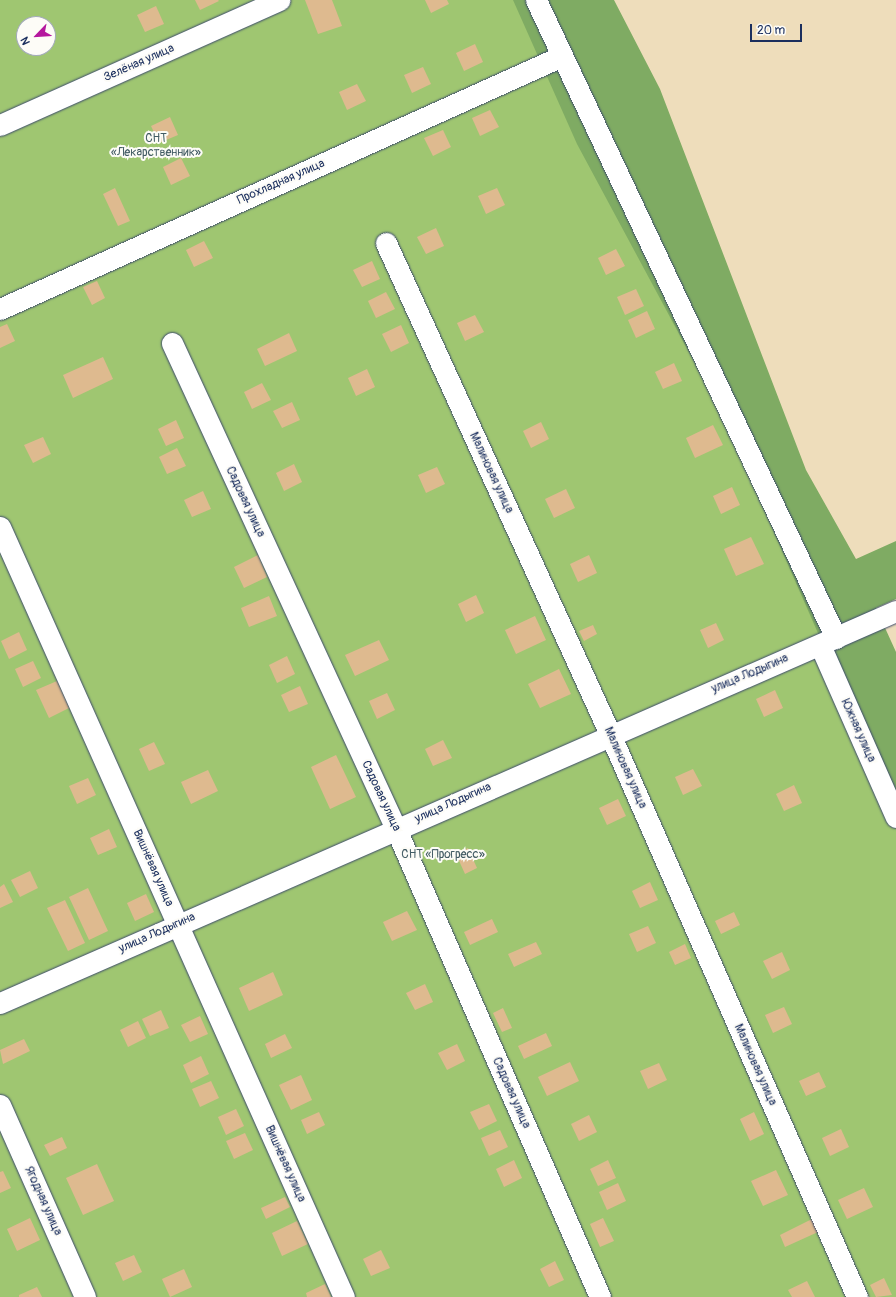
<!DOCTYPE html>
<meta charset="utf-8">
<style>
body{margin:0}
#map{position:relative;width:896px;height:1297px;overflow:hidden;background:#edb;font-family:Pangolin,sans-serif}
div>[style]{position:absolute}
.green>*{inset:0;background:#9fc671}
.forest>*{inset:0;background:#7fab63}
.building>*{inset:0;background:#deba8f}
.roads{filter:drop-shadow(0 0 1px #3b496c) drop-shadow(0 0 1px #3b496c)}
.street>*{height:21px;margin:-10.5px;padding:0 10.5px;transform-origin:10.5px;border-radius:10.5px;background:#fff}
span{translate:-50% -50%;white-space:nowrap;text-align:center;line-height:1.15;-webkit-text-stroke:4px #fdfcf7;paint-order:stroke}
.street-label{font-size:12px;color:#1b2f5e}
.park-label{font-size:12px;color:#435c64}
.north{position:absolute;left:16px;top:16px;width:40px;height:40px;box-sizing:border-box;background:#fdfcf7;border:1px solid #a3aaba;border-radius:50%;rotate:245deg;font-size:11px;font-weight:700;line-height:16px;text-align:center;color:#1b2f5e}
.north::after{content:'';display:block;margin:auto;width:14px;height:18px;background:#b5179e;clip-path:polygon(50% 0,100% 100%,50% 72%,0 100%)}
.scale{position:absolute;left:750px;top:24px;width:52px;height:18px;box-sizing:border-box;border:2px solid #1b2f5e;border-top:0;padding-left:5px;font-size:12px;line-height:14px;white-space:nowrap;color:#1b2f5e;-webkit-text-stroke:3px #fdfcf7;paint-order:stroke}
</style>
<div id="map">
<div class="green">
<i style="clip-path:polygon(evenodd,0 0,554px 0,896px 786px,896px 1297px,0 1297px,0 0,24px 24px,48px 24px,48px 48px,24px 48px,24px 24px)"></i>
</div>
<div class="forest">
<i style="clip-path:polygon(513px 0,614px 0,660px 89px,806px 470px,856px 559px,896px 541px,896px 599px,876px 608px,896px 652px,896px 811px,721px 412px,577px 144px)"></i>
</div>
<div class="building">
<i style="clip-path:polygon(195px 0,218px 0,219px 1px,200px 10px)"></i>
<i style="clip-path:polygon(305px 0,332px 0,342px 26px,318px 34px)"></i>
<i style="clip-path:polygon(425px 0,447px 0,449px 4px,431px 13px)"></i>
<i style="clip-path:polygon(156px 6px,164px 24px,145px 32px,137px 15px)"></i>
<i style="clip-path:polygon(475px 44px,483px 62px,464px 71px,456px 53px)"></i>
<i style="clip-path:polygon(423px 67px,431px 84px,412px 93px,404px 75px)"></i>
<i style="clip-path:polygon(357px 84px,366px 101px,347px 110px,339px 92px)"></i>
<i style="clip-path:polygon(490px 110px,499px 127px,480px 136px,472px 118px)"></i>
<i style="clip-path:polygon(170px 117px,178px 135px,159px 143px,151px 126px)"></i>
<i style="clip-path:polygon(443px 130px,451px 147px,433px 156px,424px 138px)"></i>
<i style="clip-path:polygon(181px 158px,190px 176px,171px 185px,163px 167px)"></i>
<i style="clip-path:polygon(115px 188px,130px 221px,118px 226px,103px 194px)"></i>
<i style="clip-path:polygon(497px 188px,505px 205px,486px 214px,478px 196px)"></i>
<i style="clip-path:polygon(436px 228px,444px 246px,426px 254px,417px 237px)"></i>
<i style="clip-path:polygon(204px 241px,213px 258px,194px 267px,186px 250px)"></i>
<i style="clip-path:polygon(616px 249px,625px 266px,606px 275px,598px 258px)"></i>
<i style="clip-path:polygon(372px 261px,380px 279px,362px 287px,353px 270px)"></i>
<i style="clip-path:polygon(97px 281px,105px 298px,92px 305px,83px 287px)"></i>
<i style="clip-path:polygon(636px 289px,644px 306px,625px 315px,617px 297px)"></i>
<i style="clip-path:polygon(386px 292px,395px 309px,376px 318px,368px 301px)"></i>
<i style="clip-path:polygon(647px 311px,655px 329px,636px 338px,628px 320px)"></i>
<i style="clip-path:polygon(475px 315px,484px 332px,465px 341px,457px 323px)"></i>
<i style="clip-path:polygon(7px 324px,15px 341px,0 348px,0 327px)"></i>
<i style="clip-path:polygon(401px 325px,409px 343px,391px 352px,382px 334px)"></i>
<i style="clip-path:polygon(289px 333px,297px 351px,265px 366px,257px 349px)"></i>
<i style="clip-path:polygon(103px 357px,113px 379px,73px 398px,63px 375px)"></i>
<i style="clip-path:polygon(674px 363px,682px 381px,663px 389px,655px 372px)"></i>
<i style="clip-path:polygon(367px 369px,375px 387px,356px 396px,348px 378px)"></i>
<i style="clip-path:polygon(262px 383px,271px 400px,252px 409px,244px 392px)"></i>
<i style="clip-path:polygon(292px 402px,300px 420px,282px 428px,273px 411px)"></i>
<i style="clip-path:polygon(176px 420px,184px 438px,166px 446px,158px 429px)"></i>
<i style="clip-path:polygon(541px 422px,549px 439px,531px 448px,523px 431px)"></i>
<i style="clip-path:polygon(713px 425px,723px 445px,695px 458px,686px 438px)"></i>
<i style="clip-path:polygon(43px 437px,51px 454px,33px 463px,24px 445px)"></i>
<i style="clip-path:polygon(177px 448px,186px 466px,167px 474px,159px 457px)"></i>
<i style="clip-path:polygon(294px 464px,302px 482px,284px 491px,276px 473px)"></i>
<i style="clip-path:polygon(437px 467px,445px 484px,426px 493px,418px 475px)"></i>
<i style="clip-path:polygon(732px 487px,740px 505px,721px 514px,713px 496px)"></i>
<i style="clip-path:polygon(566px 489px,575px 508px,554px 518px,545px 499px)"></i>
<i style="clip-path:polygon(203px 491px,211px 509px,192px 517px,184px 500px)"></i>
<i style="clip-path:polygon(751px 537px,764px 564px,736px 576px,724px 549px)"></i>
<i style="clip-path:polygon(258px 555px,267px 577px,244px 588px,234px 567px)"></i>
<i style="clip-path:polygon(589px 555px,597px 573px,578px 582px,570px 564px)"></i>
<i style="clip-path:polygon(476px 595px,484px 613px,466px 622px,458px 604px)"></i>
<i style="clip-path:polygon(269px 596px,277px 616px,249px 627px,241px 608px)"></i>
<i style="clip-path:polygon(535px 616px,546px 640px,516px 654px,505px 630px)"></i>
<i style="clip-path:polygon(716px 623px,724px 640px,708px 648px,700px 630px)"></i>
<i style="clip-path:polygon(593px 625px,597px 634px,584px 641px,579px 631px)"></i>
<i style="clip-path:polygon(19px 632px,27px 650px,9px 659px,1px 641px)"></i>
<i style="clip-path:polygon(379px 640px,389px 660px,355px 676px,345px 655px)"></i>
<i style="clip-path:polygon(287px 656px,295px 674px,277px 683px,269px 665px)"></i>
<i style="clip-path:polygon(33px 661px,41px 678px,23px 687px,15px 669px)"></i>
<i style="clip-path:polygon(559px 669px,571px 694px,540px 708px,528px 684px)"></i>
<i style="clip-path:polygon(57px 681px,69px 708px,49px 718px,36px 690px)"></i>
<i style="clip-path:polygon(300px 686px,308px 704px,289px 712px,281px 695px)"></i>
<i style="clip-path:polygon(775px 690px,783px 708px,764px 717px,756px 699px)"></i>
<i style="clip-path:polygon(387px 693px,395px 710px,377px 719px,369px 701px)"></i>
<i style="clip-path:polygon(443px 740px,452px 758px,433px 766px,425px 749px)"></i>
<i style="clip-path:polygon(154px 742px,165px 764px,149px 771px,139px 749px)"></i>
<i style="clip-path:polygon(336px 755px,356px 797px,330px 809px,311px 767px)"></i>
<i style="clip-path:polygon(693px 769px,702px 786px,683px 795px,675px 777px)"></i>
<i style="clip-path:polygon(208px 770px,218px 791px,191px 804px,181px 782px)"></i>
<i style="clip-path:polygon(88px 778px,96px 795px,77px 804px,69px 786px)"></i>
<i style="clip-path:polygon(794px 785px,802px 803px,784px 811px,776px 794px)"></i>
<i style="clip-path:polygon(618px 799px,626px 816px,607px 825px,599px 808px)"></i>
<i style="clip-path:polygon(109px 829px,117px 847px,98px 855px,90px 838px)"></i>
<i style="clip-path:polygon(468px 848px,477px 868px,465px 874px,456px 854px)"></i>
<i style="clip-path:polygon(30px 871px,38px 888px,20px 897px,11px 880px)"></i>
<i style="clip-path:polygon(650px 882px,658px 900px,640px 908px,632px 891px)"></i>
<i style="clip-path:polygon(4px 884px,13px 902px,0 908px,0 887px)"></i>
<i style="clip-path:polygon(88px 888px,108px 931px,89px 940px,69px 897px)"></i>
<i style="clip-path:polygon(146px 894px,154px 912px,135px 921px,127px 903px)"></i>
<i style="clip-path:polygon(65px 900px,85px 943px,68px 951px,47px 908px)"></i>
<i style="clip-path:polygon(407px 911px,417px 930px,392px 941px,383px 922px)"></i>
<i style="clip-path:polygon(734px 912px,740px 925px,721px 934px,715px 921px)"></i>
<i style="clip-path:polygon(492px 919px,498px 932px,470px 945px,464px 932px)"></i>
<i style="clip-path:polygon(648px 926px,656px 943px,637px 952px,629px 934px)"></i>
<i style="clip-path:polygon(536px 942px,542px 954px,514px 967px,508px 954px)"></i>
<i style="clip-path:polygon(685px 944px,691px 958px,675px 965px,669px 952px)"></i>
<i style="clip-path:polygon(782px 952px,790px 970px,772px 979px,763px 961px)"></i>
<i style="clip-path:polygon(273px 972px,283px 995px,249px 1011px,239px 988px)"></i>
<i style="clip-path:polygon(425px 984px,433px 1002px,415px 1010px,406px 993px)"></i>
<i style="clip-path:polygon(784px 1007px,792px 1024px,773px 1033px,765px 1015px)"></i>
<i style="clip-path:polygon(503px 1008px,512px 1028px,502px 1032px,493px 1013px)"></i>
<i style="clip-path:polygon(161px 1010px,169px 1028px,150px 1036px,142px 1019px)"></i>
<i style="clip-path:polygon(200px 1016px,208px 1034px,190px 1042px,181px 1025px)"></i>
<i style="clip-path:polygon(138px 1021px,146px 1038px,128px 1047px,120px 1030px)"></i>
<i style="clip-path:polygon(546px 1033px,552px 1046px,524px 1059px,518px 1046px)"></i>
<i style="clip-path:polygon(285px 1034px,292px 1048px,271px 1058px,265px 1044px)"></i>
<i style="clip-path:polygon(24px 1039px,30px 1051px,3px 1064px,0 1050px)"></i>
<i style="clip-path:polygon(457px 1044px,465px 1061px,447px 1070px,438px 1053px)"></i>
<i style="clip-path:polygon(201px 1056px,209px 1074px,191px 1083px,183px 1065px)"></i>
<i style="clip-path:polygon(570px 1062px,579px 1081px,547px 1096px,538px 1077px)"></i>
<i style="clip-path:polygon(659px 1063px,667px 1080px,648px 1089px,640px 1071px)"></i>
<i style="clip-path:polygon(819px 1072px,826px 1087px,806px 1096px,799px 1081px)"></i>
<i style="clip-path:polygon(301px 1075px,312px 1100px,291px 1110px,279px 1085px)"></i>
<i style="clip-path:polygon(211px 1081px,219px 1098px,200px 1107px,192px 1089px)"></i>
<i style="clip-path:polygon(489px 1104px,497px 1121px,479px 1130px,470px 1112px)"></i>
<i style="clip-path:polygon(236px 1109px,244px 1126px,226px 1135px,218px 1117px)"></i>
<i style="clip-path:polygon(319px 1112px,325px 1125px,307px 1134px,301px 1120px)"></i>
<i style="clip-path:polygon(754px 1112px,764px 1134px,750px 1141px,740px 1119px)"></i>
<i style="clip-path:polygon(589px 1115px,597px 1132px,579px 1141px,571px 1124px)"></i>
<i style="clip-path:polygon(841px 1129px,849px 1147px,830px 1156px,822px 1138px)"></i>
<i style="clip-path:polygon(500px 1130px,508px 1147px,489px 1156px,481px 1138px)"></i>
<i style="clip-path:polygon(245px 1133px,253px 1150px,234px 1159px,226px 1141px)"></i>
<i style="clip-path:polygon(62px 1137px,67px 1148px,50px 1156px,44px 1145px)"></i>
<i style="clip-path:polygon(514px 1160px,522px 1178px,504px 1187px,496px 1169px)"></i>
<i style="clip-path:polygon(608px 1160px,616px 1178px,598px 1186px,590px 1169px)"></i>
<i style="clip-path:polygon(97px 1164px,114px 1201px,83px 1215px,66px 1178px)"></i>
<i style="clip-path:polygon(776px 1170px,788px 1195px,763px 1206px,751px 1181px)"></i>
<i style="clip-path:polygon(3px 1171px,11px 1188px,0 1193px,0 1172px)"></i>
<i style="clip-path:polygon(618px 1183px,626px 1201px,607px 1210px,599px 1192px)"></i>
<i style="clip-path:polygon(864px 1188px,873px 1207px,847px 1219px,838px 1200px)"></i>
<i style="clip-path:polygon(285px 1197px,290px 1207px,266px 1219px,261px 1208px)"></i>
<i style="clip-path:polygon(30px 1218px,40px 1240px,17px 1251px,7px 1229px)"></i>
<i style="clip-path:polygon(603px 1218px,614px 1241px,600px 1247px,590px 1224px)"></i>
<i style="clip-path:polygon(812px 1219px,818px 1232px,785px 1247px,780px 1235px)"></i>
<i style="clip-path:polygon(297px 1221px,308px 1244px,282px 1256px,272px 1233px)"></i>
<i style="clip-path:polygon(381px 1250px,390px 1268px,371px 1276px,363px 1259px)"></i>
<i style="clip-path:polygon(134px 1255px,142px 1272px,123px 1281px,115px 1263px)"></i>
<i style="clip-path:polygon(555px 1261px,564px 1280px,549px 1287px,540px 1269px)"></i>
<i style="clip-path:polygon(184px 1269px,192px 1287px,170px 1297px,162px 1279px)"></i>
<i style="clip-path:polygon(884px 1278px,892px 1295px,876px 1297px,870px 1285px)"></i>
<i style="clip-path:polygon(807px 1281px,815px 1297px,792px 1297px,788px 1290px)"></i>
<i style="clip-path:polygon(325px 1284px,331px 1297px,307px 1297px,306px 1293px)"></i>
<i style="clip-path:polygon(37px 1287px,42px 1297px,19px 1297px,19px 1295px)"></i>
</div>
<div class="roads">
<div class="street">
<i style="left:536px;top:0;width:705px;rotate:64.82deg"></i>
<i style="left:0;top:125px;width:306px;rotate:-24.1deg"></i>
<i style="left:386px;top:243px;width:540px;rotate:65.48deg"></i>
<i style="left:610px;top:734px;width:615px;rotate:66.31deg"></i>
<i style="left:0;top:309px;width:616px;rotate:-24.24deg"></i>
<i style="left:172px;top:343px;width:535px;rotate:65.25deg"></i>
<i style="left:396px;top:829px;width:511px;rotate:66.45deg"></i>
<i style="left:0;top:527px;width:843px;rotate:65.93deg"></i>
<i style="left:820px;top:645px;width:188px;rotate:66.2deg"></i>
<i style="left:0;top:1003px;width:978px;rotate:-23.63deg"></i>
<i style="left:0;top:1105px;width:210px;rotate:66.1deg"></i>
</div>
</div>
<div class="street-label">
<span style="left:139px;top:63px;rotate:-24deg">Зелёная улица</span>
<span style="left:281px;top:182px;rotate:-24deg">Прохладная улица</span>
<span style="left:491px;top:473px;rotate:65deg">Малиновая улица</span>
<span style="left:245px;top:502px;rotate:65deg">Садовая улица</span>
<span style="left:750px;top:674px;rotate:-23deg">улица Лодыгина</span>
<span style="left:858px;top:731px;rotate:66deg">Южная улица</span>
<span style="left:625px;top:768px;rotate:66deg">Малиновая улица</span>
<span style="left:381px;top:796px;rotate:65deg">Садовая улица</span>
<span style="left:453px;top:803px;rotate:-24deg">улица Лодыгина</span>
<span style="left:153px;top:868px;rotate:66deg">Вишнёвая улица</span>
<span style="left:157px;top:933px;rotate:-24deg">улица Лодыгина</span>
<span style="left:755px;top:1065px;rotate:66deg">Малиновая улица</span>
<span style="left:511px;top:1093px;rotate:66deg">Садовая улица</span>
<span style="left:285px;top:1164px;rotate:66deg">Вишнёвая улица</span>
<span style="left:43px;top:1201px;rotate:66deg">Ягодная улица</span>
</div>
<div class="park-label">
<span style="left:156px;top:146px">СНТ<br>«Лекарственник»</span>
<span style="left:443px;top:855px">СНТ «Прогресс»</span>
</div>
<div class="north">N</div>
<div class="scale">20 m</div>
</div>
